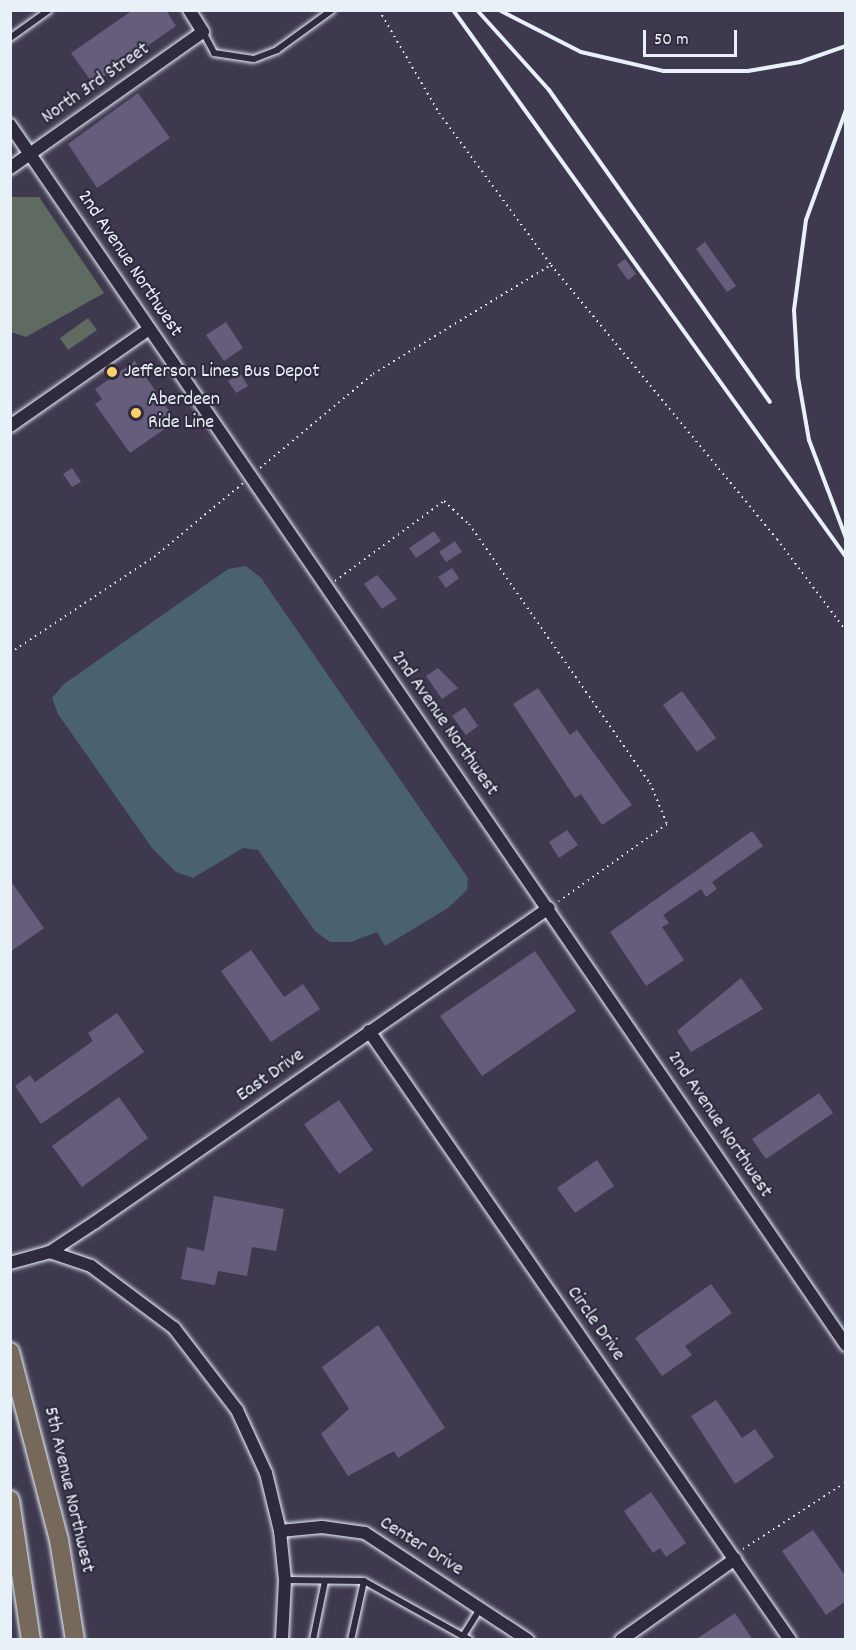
<!DOCTYPE html>
<style>
body{margin:0}
#map{position:relative;width:856px;height:1650px;overflow:hidden;background:#3f3950;font-family:Dekko,sans-serif}
div>[style]{position:absolute}
.green>*{inset:0;background:#5f6b60}
.water>*{inset:0;background:#496171}
.building>*{inset:0;background:#655d7b}
.path>*{height:2px;margin-top:-1px;transform-origin:0;background:repeating-linear-gradient(90deg,#e8f1f8 0 1.5px,transparent 0 6px)}
.roads{filter:drop-shadow(0 0 2px #e8f1f8) drop-shadow(0 0 2px #e8f1f8)}
.service>*{height:6px;margin:-3px;padding:0 3px;transform-origin:3px;border-radius:3px;background:#2f2a3d}
.minor>*{height:12px;margin:-6px;padding:0 6px;transform-origin:6px;border-radius:6px;background:#2f2a3d}
.primary>*{height:18px;margin:-9px;padding:0 9px;transform-origin:9px;border-radius:9px;background:#76695c}
.rail>*{height:4px;margin:-2px;padding:0 2px;transform-origin:2px;border-radius:2px;background:#e8f1f8}
.dots>*{width:16px;height:16px;translate:-50% -50%;box-sizing:border-box;border:3px solid #2f2a3d;border-radius:50%}
span{translate:-50% -50%;white-space:nowrap;text-align:center;line-height:1.15;-webkit-text-stroke:4.5px #2f2a3d;paint-order:stroke}
.street-label{font-size:20px;color:#e8f1f8}
.poi-label{font-size:20px;color:#e8f1f8}
.left{translate:0 -50%;text-align:left}
.frame{position:absolute;inset:0;border:12px solid #e8f1f8;pointer-events:none}
.scale{position:absolute;left:643px;top:30px;width:94px;height:27px;box-sizing:border-box;border:3px solid #e8f1f8;border-top:0;padding-left:8px;font-size:18px;line-height:21px;white-space:nowrap;color:#e8f1f8;-webkit-text-stroke:4px #2f2a3d;paint-order:stroke}
</style>
<div id="map">
<div class="green">
<i style="clip-path:polygon(10px 197px,39px 197px,104px 293px,26px 337px,11px 332px)"></i>
<i style="clip-path:polygon(88px 318px,97px 330px,68px 350px,60px 338px)"></i>
</div>
<div class="water">
<i style="clip-path:polygon(246px 566px,261px 578px,468px 878px,467px 890px,448px 908px,385px 946px,377px 932px,351px 942px,330px 942px,315px 931px,258px 850px,243px 848px,193px 878px,176px 872px,152px 848px,58px 714px,52px 698px,64px 684px,228px 569px)"></i>
</div>
<div class="building">
<i style="clip-path:polygon(133px 10px,166px 10px,176px 26px,93px 84px,71px 53px)"></i>
<i style="clip-path:polygon(138px 93px,170px 138px,97px 188px,68px 144px)"></i>
<i style="clip-path:polygon(705px 242px,736px 286px,727px 292px,696px 249px)"></i>
<i style="clip-path:polygon(625px 259px,636px 274px,628px 280px,617px 265px)"></i>
<i style="clip-path:polygon(226px 322px,243px 348px,224px 361px,206px 335px)"></i>
<i style="clip-path:polygon(135px 361px,176px 421px,130px 453px,95px 404px,102px 399px,95px 389px)"></i>
<i style="clip-path:polygon(240px 373px,248px 386px,236px 393px,228px 381px)"></i>
<i style="clip-path:polygon(72px 468px,81px 482px,72px 487px,63px 474px)"></i>
<i style="clip-path:polygon(434px 531px,441px 541px,416px 558px,409px 548px)"></i>
<i style="clip-path:polygon(455px 541px,462px 552px,446px 562px,439px 552px)"></i>
<i style="clip-path:polygon(452px 568px,459px 578px,446px 588px,438px 577px)"></i>
<i style="clip-path:polygon(377px 575px,397px 599px,382px 609px,364px 584px)"></i>
<i style="clip-path:polygon(438px 668px,458px 688px,442px 699px,426px 676px)"></i>
<i style="clip-path:polygon(538px 688px,570px 735px,577px 730px,632px 805px,602px 825px,581px 794px,575px 798px,513px 704px)"></i>
<i style="clip-path:polygon(682px 691px,716px 738px,697px 752px,663px 705px)"></i>
<i style="clip-path:polygon(465px 707px,478px 726px,466px 735px,452px 716px)"></i>
<i style="clip-path:polygon(567px 830px,578px 845px,559px 858px,549px 842px)"></i>
<i style="clip-path:polygon(752px 831px,763px 846px,712px 882px,717px 889px,706px 897px,701px 889px,663px 915px,669px 923px,662px 927px,684px 960px,646px 986px,610px 932px)"></i>
<i style="clip-path:polygon(10px 880px,44px 928px,10px 952px)"></i>
<i style="clip-path:polygon(251px 950px,284px 997px,303px 984px,320px 1009px,271px 1042px,221px 971px)"></i>
<i style="clip-path:polygon(535px 951px,576px 1011px,482px 1076px,440px 1016px)"></i>
<i style="clip-path:polygon(741px 978px,763px 1009px,691px 1052px,677px 1031px)"></i>
<i style="clip-path:polygon(117px 1013px,144px 1052px,41px 1124px,15px 1086px,30px 1075px,35px 1082px,93px 1041px,88px 1033px)"></i>
<i style="clip-path:polygon(819px 1093px,833px 1113px,766px 1159px,752px 1139px)"></i>
<i style="clip-path:polygon(119px 1097px,148px 1138px,82px 1187px,52px 1146px)"></i>
<i style="clip-path:polygon(339px 1100px,373px 1150px,339px 1174px,304px 1124px)"></i>
<i style="clip-path:polygon(597px 1160px,614px 1186px,575px 1213px,557px 1188px)"></i>
<i style="clip-path:polygon(214px 1196px,284px 1209px,276px 1251px,252px 1247px,247px 1276px,218px 1271px,215px 1285px,181px 1279px,187px 1247px,204px 1251px)"></i>
<i style="clip-path:polygon(711px 1284px,732px 1313px,685px 1346px,692px 1355px,662px 1376px,635px 1338px)"></i>
<i style="clip-path:polygon(378px 1325px,445px 1428px,398px 1458px,394px 1451px,348px 1476px,321px 1434px,349px 1409px,322px 1367px)"></i>
<i style="clip-path:polygon(716px 1400px,742px 1438px,755px 1429px,774px 1457px,735px 1484px,691px 1416px)"></i>
<i style="clip-path:polygon(651px 1492px,686px 1543px,666px 1557px,660px 1548px,653px 1553px,624px 1511px)"></i>
<i style="clip-path:polygon(813px 1530px,846px 1577px,846px 1601px,826px 1615px,782px 1551px)"></i>
<i style="clip-path:polygon(735px 1613px,753px 1640px,695px 1640px)"></i>
</div>
<div class="path">
<i style="left:379px;top:10px;width:119px;rotate:59.8deg"></i>
<i style="left:439px;top:113px;width:189px;rotate:53.6deg"></i>
<i style="left:260px;top:468px;width:147px;rotate:-39.8deg"></i>
<i style="left:373px;top:374px;width:209px;rotate:-31.5deg"></i>
<i style="left:551px;top:265px;width:355px;rotate:50.5deg"></i>
<i style="left:777px;top:539px;width:115px;rotate:53.1deg"></i>
<i style="left:335px;top:581px;width:135px;rotate:-36.3deg"></i>
<i style="left:444px;top:501px;width:34px;rotate:43deg"></i>
<i style="left:469px;top:524px;width:316px;rotate:55.1deg"></i>
<i style="left:650px;top:783px;width:44px;rotate:67.5deg"></i>
<i style="left:667px;top:824px;width:133px;rotate:144.5deg"></i>
<i style="left:10px;top:653px;width:173px;rotate:-33.7deg"></i>
<i style="left:154px;top:557px;width:116px;rotate:-39.7deg"></i>
<i style="left:743px;top:1549px;width:123px;rotate:-33deg"></i>
</div>
<div class="roads">
<div class="service">
<i style="left:203px;top:32px;width:24px;rotate:62deg"></i>
<i style="left:214px;top:53px;width:40px;rotate:8.5deg"></i>
<i style="left:254px;top:59px;width:25px;rotate:-21deg"></i>
<i style="left:277px;top:50px;width:68px;rotate:-36deg"></i>
<i style="left:10px;top:38px;width:48px;rotate:-35.7deg"></i>
<i style="left:285px;top:1580px;width:79px;rotate:0.7deg"></i>
<i style="left:364px;top:1581px;width:121px;rotate:29.1deg"></i>
<i style="left:463px;top:1636px;width:32px;rotate:-58deg"></i>
<i style="left:313px;top:1640px;width:60px;rotate:-78.5deg"></i>
<i style="left:351px;top:1640px;width:60px;rotate:-77.6deg"></i>
</div>
<div class="minor">
<i style="left:10px;top:125px;width:1479px;rotate:55.58deg"></i>
<i style="left:10px;top:168px;width:236px;rotate:-35.2deg"></i>
<i style="left:203px;top:32px;width:26px;rotate:-122deg"></i>
<i style="left:10px;top:426px;width:169px;rotate:-34.9deg"></i>
<i style="left:369px;top:1031px;width:740px;rotate:55.34deg"></i>
<i style="left:50px;top:1252px;width:43px;rotate:18.9deg"></i>
<i style="left:91px;top:1266px;width:104px;rotate:36.8deg"></i>
<i style="left:174px;top:1328px;width:103px;rotate:52.5deg"></i>
<i style="left:237px;top:1410px;width:69px;rotate:65.3deg"></i>
<i style="left:266px;top:1473px;width:60px;rotate:76.4deg"></i>
<i style="left:280px;top:1531px;width:49px;rotate:84.2deg"></i>
<i style="left:285px;top:1580px;width:60px;rotate:92.9deg"></i>
<i style="left:10px;top:1263px;width:41px;rotate:-15.4deg"></i>
<i style="left:50px;top:1252px;width:53px;rotate:-33.4deg"></i>
<i style="left:94px;top:1223px;width:553px;rotate:-34.7deg"></i>
<i style="left:280px;top:1531px;width:42px;rotate:-5.4deg"></i>
<i style="left:322px;top:1527px;width:43px;rotate:7.9deg"></i>
<i style="left:365px;top:1533px;width:195px;rotate:33.3deg"></i>
<i style="left:621px;top:1640px;width:140px;rotate:-35.4deg"></i>
</div>
<div class="primary">
<i style="left:10px;top:1352px;width:194px;rotate:75.4deg"></i>
<i style="left:59px;top:1540px;width:101px;rotate:80.9deg"></i>
<i style="left:10px;top:1500px;width:142px;rotate:81.5deg"></i>
</div>
</div>
<div class="rail">
<i style="left:453px;top:10px;width:674px;rotate:54.3deg"></i>
<i style="left:477px;top:10px;width:108px;rotate:48deg"></i>
<i style="left:549px;top:90px;width:382px;rotate:54.7deg"></i>
<i style="left:499px;top:10px;width:92px;rotate:27.1deg"></i>
<i style="left:581px;top:52px;width:84px;rotate:13deg"></i>
<i style="left:663px;top:71px;width:85px"></i>
<i style="left:748px;top:71px;width:53px;rotate:-9.8deg"></i>
<i style="left:800px;top:62px;width:49px;rotate:-19.2deg"></i>
<i style="left:846px;top:110px;width:117px;rotate:110deg"></i>
<i style="left:806px;top:220px;width:91px;rotate:97.6deg"></i>
<i style="left:794px;top:310px;width:67px;rotate:86.6deg"></i>
<i style="left:798px;top:377px;width:64px;rotate:80.1deg"></i>
<i style="left:809px;top:440px;width:105px;rotate:69.3deg"></i>
</div>
<div class="dots">
<i style="left:112px;top:372px;background:#ffd166"></i>
<i style="left:136px;top:413px;background:#ffd166"></i>
</div>
<div class="street-label">
<span style="left:96px;top:84px;rotate:-35deg">North 3rd Street</span>
<span style="left:129px;top:264px;rotate:56deg">2nd Avenue Northwest</span>
<span style="left:444px;top:724px;rotate:55deg">2nd Avenue Northwest</span>
<span style="left:271px;top:1076px;rotate:-35deg">East Drive</span>
<span style="left:719px;top:1125px;rotate:56deg">2nd Avenue Northwest</span>
<span style="left:595px;top:1324px;rotate:55deg">Circle Drive</span>
<span style="left:68px;top:1490px;rotate:77deg">5th Avenue Northwest</span>
<span style="left:421px;top:1547px;rotate:32deg">Center Drive</span>
</div>
<div class="poi-label">
<span class="left" style="left:124px;top:372px">Jefferson Lines Bus Depot</span>
<span class="left" style="left:148px;top:412px">Aberdeen<br>Ride Line</span>
</div>
<div class="frame"></div>
<div class="scale">50 m</div>
</div>
